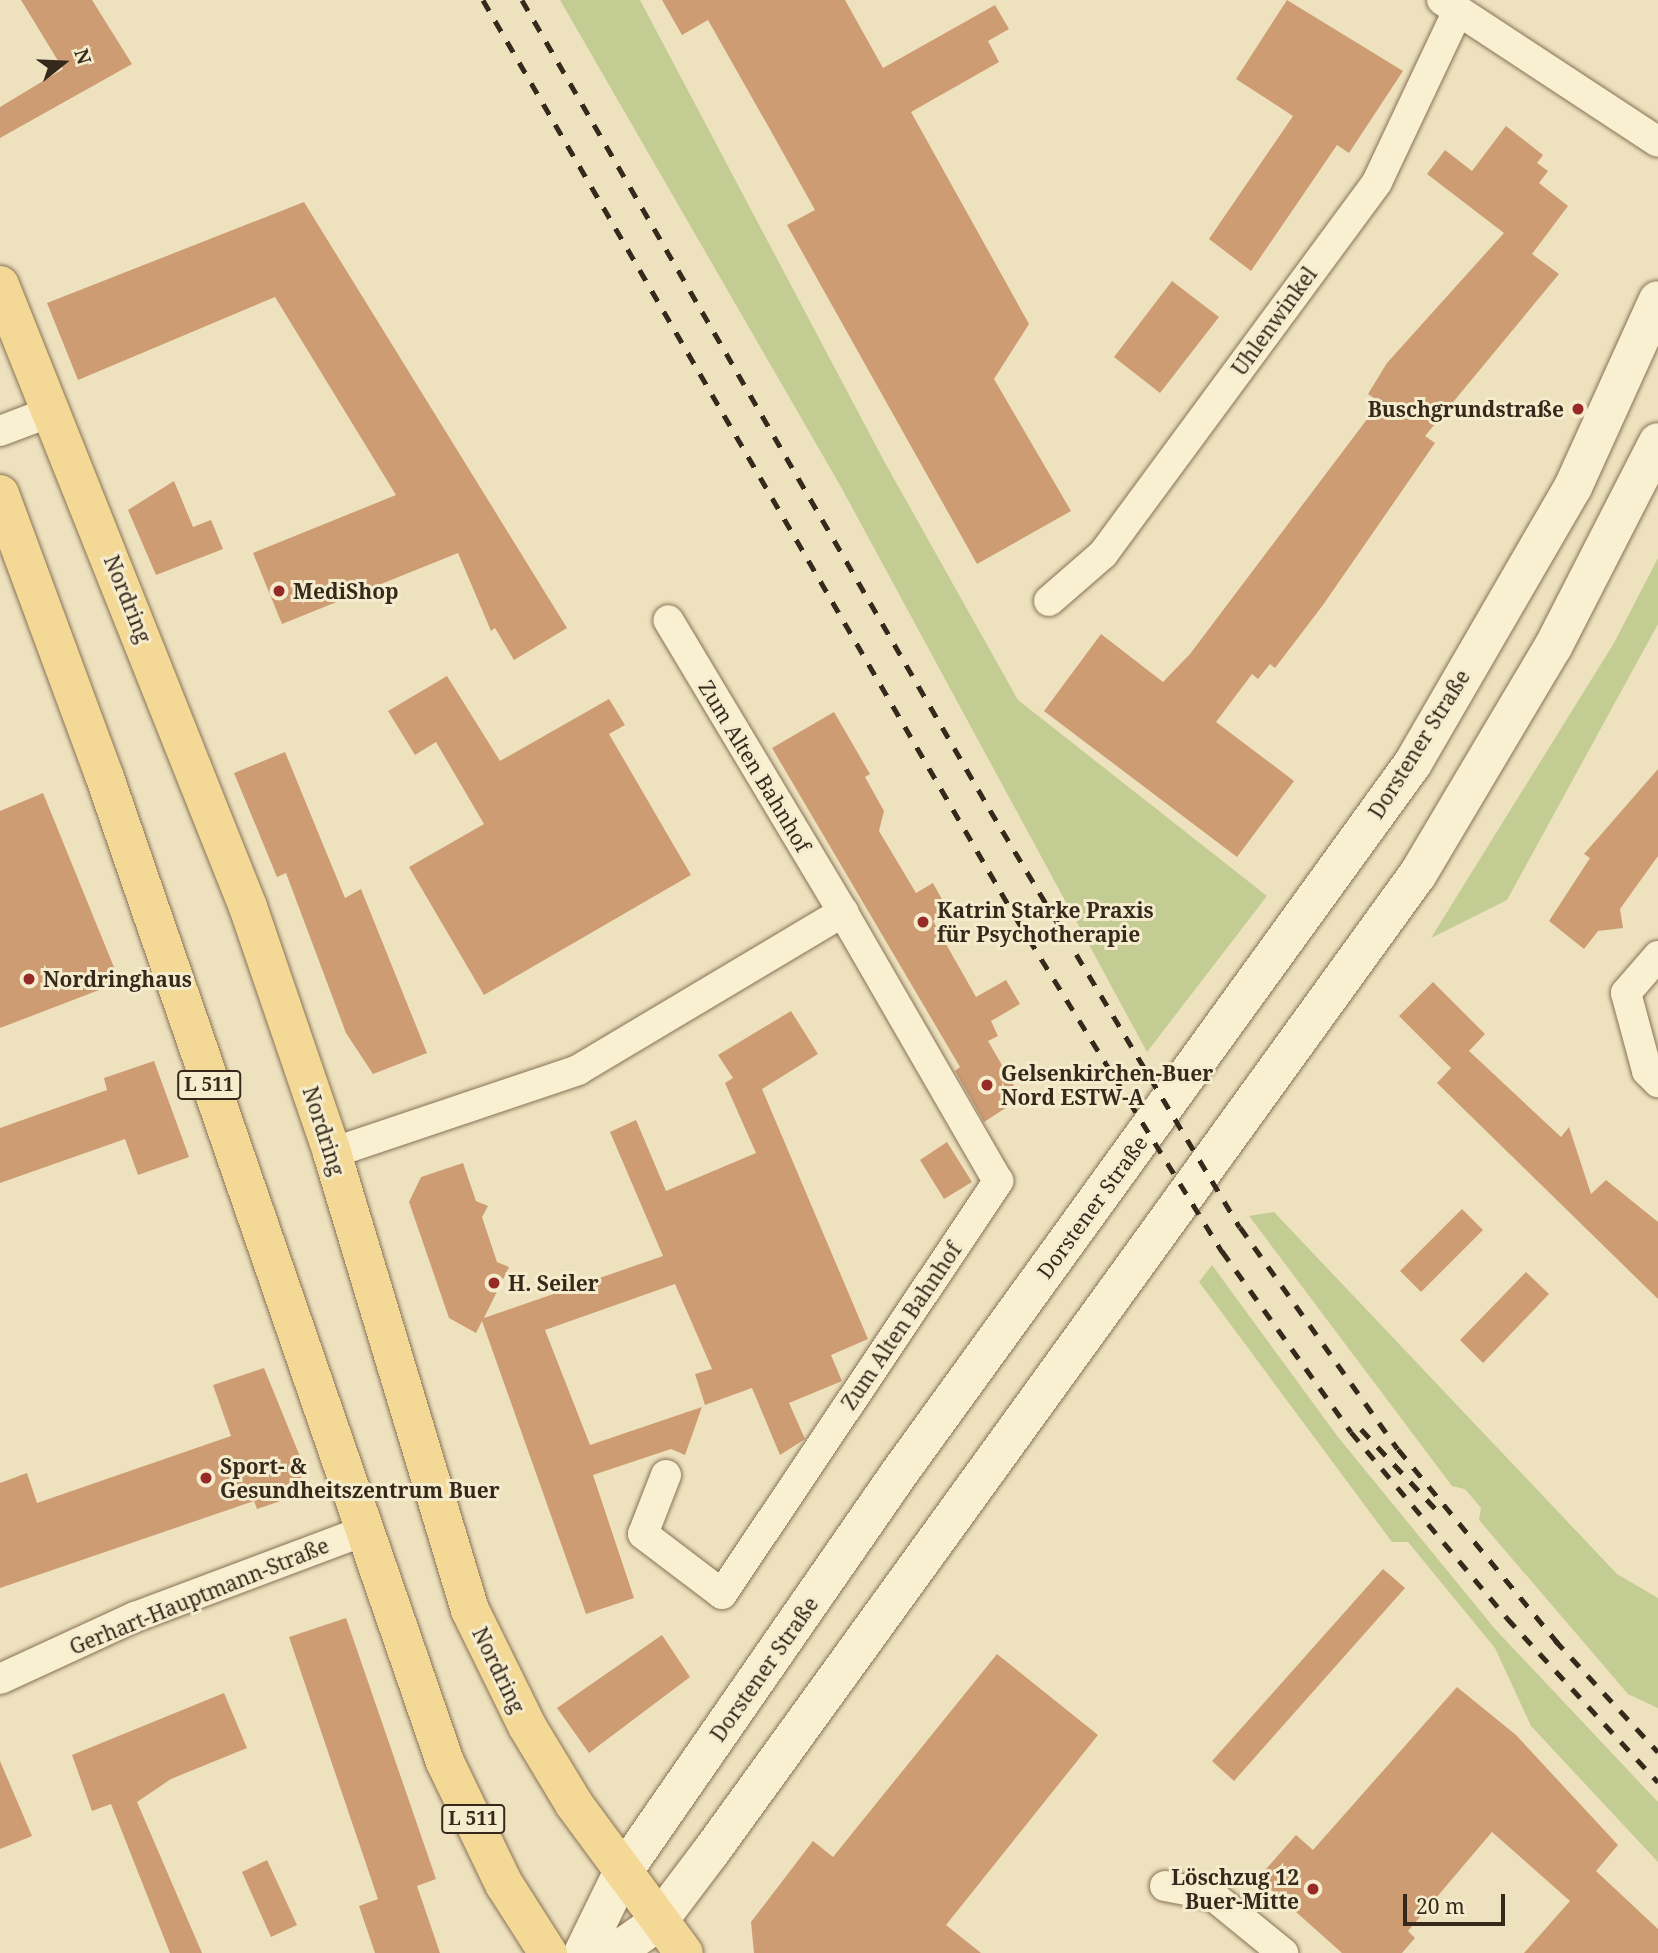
<!DOCTYPE html>
<meta charset="utf-8">
<style>
body{margin:0}
#map{position:relative;width:1658px;height:1953px;overflow:hidden;background:#eee2be;font-family:"Noto Serif",serif}
div>[style]{position:absolute}
.green>*{inset:0;background:#c3cc92}
.building>*{inset:0;background:#cd9c73}
.roads{filter:drop-shadow(0 0 2px #877257) drop-shadow(0 0 2px #877257)}
.street>*{height:30px;margin:-15px;padding:0 15px;transform-origin:15px;border-radius:15px;background:#f9efd1}
.secondary>*{height:38px;margin:-19px;padding:0 19px;transform-origin:19px;border-radius:19px;background:#f9efd1}
.primary>*{height:38px;margin:-19px;padding:0 19px;transform-origin:19px;border-radius:19px;background:#f3d995}
.rail>*{height:5px;margin-top:-2.5px;transform-origin:0;background:repeating-linear-gradient(90deg,#36291c 0 12px,transparent 0 24px)}
.dots>*{width:19px;height:19px;translate:-50% -50%;box-sizing:border-box;border:4px solid #f5ecce;border-radius:50%}
span{translate:-50% -50%;white-space:nowrap;text-align:center;line-height:1.15;-webkit-text-stroke:6px #f5ecce;paint-order:stroke}
.shield-label span{padding:2px 5px;background:#f5ecce;border:2px solid;border-radius:5px;-webkit-text-stroke-width:0}
.shield-label{font-size:19px;color:#36291c;font-weight:700}
.street-label{font-size:21px;color:#36291c}
.poi-label{font-size:21px;color:#36291c;font-weight:700}
.right{translate:-100% -50%;text-align:right}
.left{translate:0 -50%;text-align:left}
.north{position:absolute;left:28px;top:28px;width:70px;height:70px;-webkit-text-stroke:5px #f5ecce;paint-order:stroke;rotate:72deg;font-size:19px;font-weight:700;line-height:28px;text-align:center;color:#36291c}
.north::after{content:'';display:block;margin:auto;width:24px;height:32px;background:#36291c;clip-path:polygon(50% 0,100% 100%,50% 72%,0 100%)}
.scale{position:absolute;left:1403px;top:1894px;width:102px;height:32px;box-sizing:border-box;border:4px solid #36291c;border-top:0;padding-left:9px;font-size:21px;line-height:24px;white-space:nowrap;color:#36291c;-webkit-text-stroke:5px #f5ecce;paint-order:stroke}
</style>
<div id="map">
<div class="green">
<i style="clip-path:polygon(560px 0,640px 0,884px 461px,1018px 700px,1267px 896px,1147px 1052px,841px 487px)"></i>
<i style="clip-path:polygon(1658px 558px,1658px 624px,1507px 900px,1431px 938px,1614px 643px)"></i>
<i style="clip-path:polygon(1274px 1212px,1617px 1574px,1658px 1598px,1658px 1708px,1628px 1694px,1479px 1520px,1481px 1508px,1465px 1489px,1452px 1486px,1249px 1216px)"></i>
<i style="clip-path:polygon(1212px 1265px,1338px 1437px,1495px 1629px,1658px 1802px,1658px 1862px,1531px 1726px,1495px 1648px,1408px 1542px,1392px 1542px,1199px 1282px)"></i>
</div>
<div class="building">
<i style="clip-path:polygon(21px 0,92px 0,132px 64px,0 138px,0 107px,63px 69px)"></i>
<i style="clip-path:polygon(662px 0,845px 0,883px 68px,995px 5px,1009px 29px,988px 41px,999px 62px,911px 112px,1029px 324px,994px 379px,1071px 511px,977px 564px,787px 225px,815px 210px,772px 133px,708px 20px,682px 35px)"></i>
<i style="clip-path:polygon(1287px 0,1403px 71px,1349px 153px,1337px 145px,1251px 271px,1209px 239px,1293px 116px,1236px 79px)"></i>
<i style="clip-path:polygon(1506px 126px,1543px 155px,1537px 163px,1548px 171px,1539px 183px,1568px 206px,1532px 254px,1559px 274px,1425px 436px,1435px 443px,1323px 605px,1275px 668px,1270px 664px,1258px 679px,1252px 674px,1216px 722px,1294px 781px,1237px 857px,1044px 711px,1101px 634px,1163px 682px,1190px 654px,1380px 402px,1368px 394px,1387px 363px,1504px 233px,1427px 174px,1445px 150px,1472px 171px)"></i>
<i style="clip-path:polygon(304px 202px,567px 628px,514px 660px,495px 628px,491px 631px,458px 553px,282px 624px,253px 553px,396px 495px,275px 297px,78px 380px,47px 303px)"></i>
<i style="clip-path:polygon(1172px 281px,1219px 317px,1160px 393px,1114px 357px)"></i>
<i style="clip-path:polygon(174px 481px,193px 527px,211px 520px,223px 549px,156px 575px,128px 510px)"></i>
<i style="clip-path:polygon(447px 676px,500px 761px,609px 699px,625px 725px,609px 734px,691px 875px,484px 995px,409px 867px,484px 824px,436px 742px,415px 755px,388px 711px)"></i>
<i style="clip-path:polygon(834px 712px,870px 774px,865px 777px,884px 811px,879px 831px,916px 893px,933px 883px,949px 912px,933px 921px,976px 997px,1006px 980px,1020px 1004px,991px 1021px,998px 1036px,988px 1041px,1021px 1098px,984px 1122px,955px 1071px,960px 1067px,772px 748px)"></i>
<i style="clip-path:polygon(285px 752px,345px 898px,361px 889px,427px 1053px,373px 1074px,346px 1033px,286px 873px,277px 877px,234px 773px)"></i>
<i style="clip-path:polygon(1658px 769px,1658px 856px,1620px 909px,1623px 928px,1598px 931px,1584px 949px,1549px 921px,1590px 858px,1584px 854px)"></i>
<i style="clip-path:polygon(43px 793px,120px 982px,0 1028px,0 811px)"></i>
<i style="clip-path:polygon(1433px 982px,1485px 1034px,1469px 1051px,1561px 1137px,1569px 1127px,1591px 1194px,1606px 1180px,1658px 1222px,1658px 1299px,1437px 1083px,1451px 1068px,1399px 1016px)"></i>
<i style="clip-path:polygon(791px 1011px,818px 1054px,762px 1089px,868px 1339px,831px 1355px,842px 1381px,789px 1403px,805px 1439px,780px 1455px,752px 1388px,705px 1405px,695px 1374px,712px 1369px,675px 1284px,545px 1330px,590px 1445px,702px 1407px,685px 1455px,671px 1449px,593px 1475px,634px 1598px,586px 1614px,482px 1321px,476px 1333px,449px 1318px,409px 1202px,421px 1177px,463px 1163px,476px 1201px,488px 1206px,482px 1217px,497px 1262px,509px 1267px,484px 1318px,663px 1256px,610px 1132px,636px 1120px,666px 1191px,756px 1153px,725px 1083px,733px 1078px,718px 1055px)"></i>
<i style="clip-path:polygon(154px 1061px,189px 1157px,138px 1175px,125px 1139px,0 1183px,0 1128px,107px 1090px,104px 1078px)"></i>
<i style="clip-path:polygon(947px 1142px,972px 1182px,944px 1199px,920px 1160px)"></i>
<i style="clip-path:polygon(1462px 1209px,1483px 1230px,1421px 1292px,1400px 1271px)"></i>
<i style="clip-path:polygon(1526px 1272px,1549px 1294px,1483px 1363px,1460px 1340px)"></i>
<i style="clip-path:polygon(264px 1368px,301px 1459px,296px 1463px,307px 1492px,257px 1509px,254px 1501px,0 1588px,0 1483px,27px 1473px,37px 1503px,231px 1436px,213px 1385px)"></i>
<i style="clip-path:polygon(1383px 1569px,1405px 1588px,1234px 1781px,1212px 1761px)"></i>
<i style="clip-path:polygon(346px 1618px,436px 1879px,417px 1886px,440px 1953px,375px 1953px,359px 1906px,378px 1899px,289px 1637px)"></i>
<i style="clip-path:polygon(662px 1635px,690px 1677px,589px 1753px,557px 1708px)"></i>
<i style="clip-path:polygon(997px 1654px,1098px 1735px,946px 1925px,981px 1953px,754px 1953px,751px 1922px,813px 1841px,833px 1857px)"></i>
<i style="clip-path:polygon(1457px 1687px,1516px 1735px,1618px 1845px,1596px 1871px,1658px 1929px,1658px 1953px,1524px 1953px,1570px 1901px,1492px 1832px,1408px 1931px,1415px 1938px,1402px 1953px,1342px 1953px,1258px 1878px,1296px 1835px,1313px 1850px)"></i>
<i style="clip-path:polygon(224px 1693px,247px 1748px,171px 1779px,137px 1802px,202px 1953px,170px 1953px,111px 1804px,92px 1811px,72px 1755px)"></i>
<i style="clip-path:polygon(0 1761px,32px 1836px,0 1849px)"></i>
<i style="clip-path:polygon(267px 1860px,297px 1925px,271px 1937px,242px 1872px)"></i>
</div>
<div class="roads">
<div class="street">
<i style="left:1442px;top:0;width:258px;rotate:33.3deg"></i>
<i style="left:0;top:431px;width:57px;rotate:-20.7deg"></i>
<i style="left:1049px;top:601px;width:72px;rotate:-41deg"></i>
<i style="left:1103px;top:554px;width:462px;rotate:-53.6deg"></i>
<i style="left:1377px;top:182px;width:189px;rotate:-64.7deg"></i>
<i style="left:1658px;top:956px;width:49px;rotate:130.9deg"></i>
<i style="left:1626px;top:993px;width:81px;rotate:74.9deg"></i>
<i style="left:1647px;top:1071px;width:16px;rotate:45deg"></i>
<i style="left:332px;top:1153px;width:260px;rotate:-18.6deg"></i>
<i style="left:578px;top:1070px;width:309px;rotate:-30.8deg"></i>
<i style="left:843px;top:912px;width:340px;rotate:-120.9deg"></i>
<i style="left:666px;top:1475px;width:63px;rotate:111.3deg"></i>
<i style="left:643px;top:1534px;width:99px;rotate:37.2deg"></i>
<i style="left:722px;top:1594px;width:497px;rotate:-56.2deg"></i>
<i style="left:998px;top:1181px;width:310px;rotate:-120deg"></i>
<i style="left:0;top:1679px;width:149px;rotate:-24.7deg"></i>
<i style="left:135px;top:1617px;width:241px;rotate:-20.6deg"></i>
<i style="left:1165px;top:1886px;width:48px;rotate:10.8deg"></i>
<i style="left:1212px;top:1895px;width:92px;rotate:39.2deg"></i>
</div>
<div class="secondary">
<i style="left:583px;top:1953px;width:87px;rotate:-64deg"></i>
<i style="left:621px;top:1875px;width:490px;rotate:-55.3deg"></i>
<i style="left:900px;top:1472px;width:875px;rotate:-54.11deg"></i>
<i style="left:1413px;top:763px;width:319px;rotate:-59.9deg"></i>
<i style="left:1573px;top:487px;width:205px;rotate:-65.6deg"></i>
<i style="left:614px;top:1953px;width:52px;rotate:-34.9deg"></i>
<i style="left:657px;top:1923px;width:88px;rotate:-52.9deg"></i>
<i style="left:710px;top:1853px;width:1208px;rotate:-54.13deg"></i>
<i style="left:1418px;top:874px;width:264px;rotate:-59.3deg"></i>
<i style="left:1553px;top:647px;width:230px;rotate:-62.9deg"></i>
</div>
<div class="primary">
<i style="left:0;top:285px;width:670px;rotate:68.26deg"></i>
<i style="left:248px;top:907px;width:260px;rotate:71.1deg"></i>
<i style="left:332px;top:1153px;width:477px;rotate:73.2deg"></i>
<i style="left:470px;top:1610px;width:129px;rotate:63.8deg"></i>
<i style="left:527px;top:1726px;width:91px;rotate:58.9deg"></i>
<i style="left:574px;top:1804px;width:185px;rotate:53.6deg"></i>
<i style="left:0;top:494px;width:300px;rotate:69.7deg"></i>
<i style="left:104px;top:775px;width:1044px;rotate:70.94deg"></i>
<i style="left:445px;top:1762px;width:136px;rotate:64.2deg"></i>
<i style="left:504px;top:1884px;width:82px;rotate:57.5deg"></i>
</div>
</div>
<div class="rail">
<i style="left:483px;top:0;width:1062px;rotate:59.86deg"></i>
<i style="left:1016px;top:918px;width:392px;rotate:58.3deg"></i>
<i style="left:1222px;top:1251px;width:222px;rotate:54.5deg"></i>
<i style="left:1351px;top:1432px;width:243px;rotate:50deg"></i>
<i style="left:1507px;top:1618px;width:223px;rotate:47.4deg"></i>
<i style="left:522px;top:0;width:935px;rotate:59.98deg"></i>
<i style="left:990px;top:810px;width:486px;rotate:59.1deg"></i>
<i style="left:1240px;top:1227px;width:272px;rotate:54.6deg"></i>
<i style="left:1398px;top:1449px;width:258px;rotate:50.5deg"></i>
<i style="left:1361px;top:1429px;width:119px;rotate:47deg"></i>
<i style="left:1555px;top:1640px;width:152px;rotate:47.4deg"></i>
</div>
<div class="dots">
<i style="left:1578px;top:409px;background:#962a26"></i>
<i style="left:279px;top:591px;background:#962a26"></i>
<i style="left:923px;top:922px;background:#962a26"></i>
<i style="left:29px;top:979px;background:#962a26"></i>
<i style="left:987px;top:1085px;background:#962a26"></i>
<i style="left:494px;top:1283px;background:#962a26"></i>
<i style="left:206px;top:1478px;background:#962a26"></i>
<i style="left:1313px;top:1889px;background:#962a26"></i>
</div>
<div class="shield-label">
<span style="left:209px;top:1085px">L 511</span>
<span style="left:473px;top:1819px">L 511</span>
</div>
<div class="street-label">
<span style="left:1274px;top:321px;rotate:-54deg">Uhlenwinkel</span>
<span style="left:128px;top:599px;rotate:68deg">Nordring</span>
<span style="left:1419px;top:744px;rotate:-58deg">Dorstener Straße</span>
<span style="left:755px;top:766px;rotate:59deg">Zum Alten Bahnhof</span>
<span style="left:324px;top:1131px;rotate:72deg">Nordring</span>
<span style="left:1092px;top:1207px;rotate:-54deg">Dorstener Straße</span>
<span style="left:901px;top:1326px;rotate:-56deg">Zum Alten Bahnhof</span>
<span style="left:199px;top:1596px;rotate:-22deg">Gerhart-Hauptmann-Straße</span>
<span style="left:764px;top:1669px;rotate:-55deg">Dorstener Straße</span>
<span style="left:499px;top:1670px;rotate:64deg">Nordring</span>
</div>
<div class="poi-label">
<span class="right" style="left:1564px;top:409px">Buschgrundstraße</span>
<span class="left" style="left:293px;top:591px">MediShop</span>
<span class="left" style="left:937px;top:922px">Katrin Starke Praxis<br>für Psychotherapie</span>
<span class="left" style="left:43px;top:979px">Nordringhaus</span>
<span class="left" style="left:1001px;top:1085px">Gelsenkirchen-Buer<br>Nord ESTW-A</span>
<span class="left" style="left:508px;top:1283px">H. Seiler</span>
<span class="left" style="left:220px;top:1478px">Sport- &amp;<br>Gesundheitszentrum Buer</span>
<span class="right" style="left:1299px;top:1889px">Löschzug 12<br>Buer-Mitte</span>
</div>
<div class="north">N</div>
<div class="scale">20 m</div>
</div>
